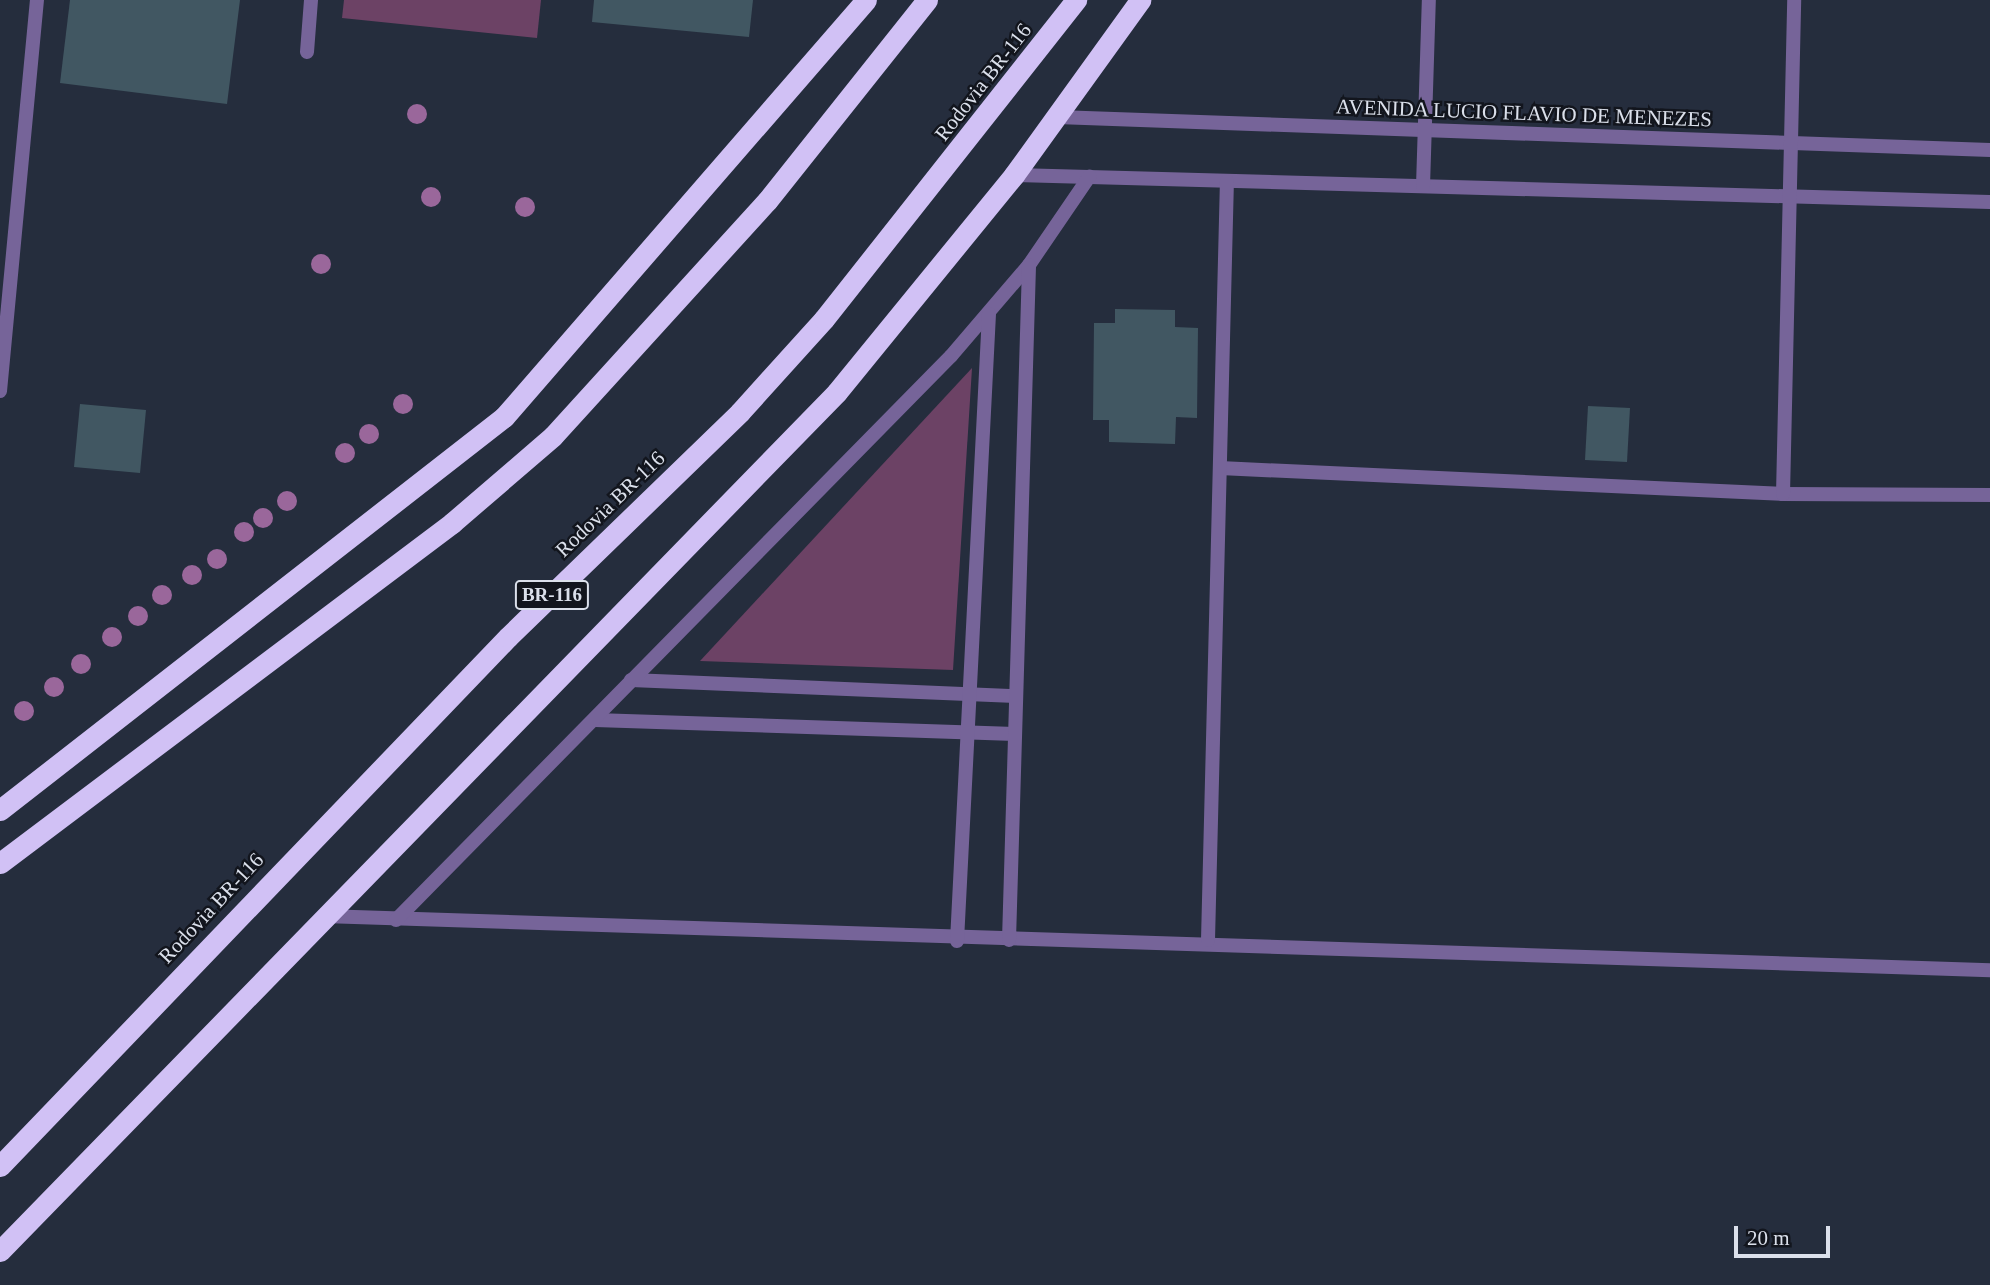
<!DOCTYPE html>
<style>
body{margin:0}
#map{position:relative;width:1990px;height:1285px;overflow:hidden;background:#252d3d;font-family:Georgia,serif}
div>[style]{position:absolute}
.green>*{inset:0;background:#6c4265}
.building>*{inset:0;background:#415762}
.lane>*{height:14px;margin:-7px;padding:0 7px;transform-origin:7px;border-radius:7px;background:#766499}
.street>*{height:14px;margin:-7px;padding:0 7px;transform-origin:7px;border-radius:7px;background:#766499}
.highway>*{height:21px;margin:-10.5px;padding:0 10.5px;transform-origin:10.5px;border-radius:10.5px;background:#d1c1f5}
.trees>*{width:20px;height:20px;margin:-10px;border-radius:50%;background:#9a679b}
span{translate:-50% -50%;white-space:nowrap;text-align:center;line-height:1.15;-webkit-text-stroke:5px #12151d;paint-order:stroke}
.shield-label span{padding:2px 5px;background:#12151d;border:2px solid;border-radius:5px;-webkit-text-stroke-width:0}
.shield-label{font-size:19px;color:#dbe0eb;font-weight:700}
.street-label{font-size:21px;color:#dbe0eb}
.scale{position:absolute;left:1734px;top:1226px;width:96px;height:32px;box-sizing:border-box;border:4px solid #dbe0eb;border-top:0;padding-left:9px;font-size:21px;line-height:24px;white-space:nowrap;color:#dbe0eb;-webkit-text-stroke:5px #12151d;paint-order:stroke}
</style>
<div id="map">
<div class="green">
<i style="clip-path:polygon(344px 0,541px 0,537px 38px,342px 18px)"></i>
<i style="clip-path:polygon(972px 368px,953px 670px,700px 661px)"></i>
</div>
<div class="building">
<i style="clip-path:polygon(70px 0,240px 0,227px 104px,60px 83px)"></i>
<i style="clip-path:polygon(594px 0,753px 0,749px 37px,592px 22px)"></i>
<i style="clip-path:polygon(1115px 309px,1175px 310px,1175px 327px,1198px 328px,1197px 418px,1176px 417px,1175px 444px,1109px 442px,1109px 420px,1093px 420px,1094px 323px,1115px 323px)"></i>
<i style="clip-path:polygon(80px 404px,146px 410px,140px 473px,74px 467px)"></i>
<i style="clip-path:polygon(1588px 406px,1630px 408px,1627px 462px,1585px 460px)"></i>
</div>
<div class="lane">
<i style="left:307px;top:52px;width:52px;rotate:-85.6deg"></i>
<i style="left:0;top:391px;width:393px;rotate:-84.6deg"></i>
</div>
<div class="street">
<i style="left:1057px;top:117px;width:934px;rotate:2.03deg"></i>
<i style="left:1014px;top:175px;width:976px;rotate:1.58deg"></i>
<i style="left:1423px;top:186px;width:186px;rotate:-88.2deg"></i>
<i style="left:1220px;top:468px;width:564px;rotate:2.64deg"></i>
<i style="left:1783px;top:494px;width:207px;rotate:0.3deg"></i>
<i style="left:1783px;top:494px;width:494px;rotate:-88.7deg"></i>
<i style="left:631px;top:680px;width:385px;rotate:2.4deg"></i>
<i style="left:595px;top:720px;width:420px;rotate:1.9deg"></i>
<i style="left:323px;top:916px;width:1668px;rotate:1.86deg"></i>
<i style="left:396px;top:920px;width:791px;rotate:-45.46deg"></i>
<i style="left:951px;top:356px;width:120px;rotate:-49.4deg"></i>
<i style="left:1029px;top:265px;width:107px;rotate:-55.7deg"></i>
<i style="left:1009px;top:940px;width:675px;rotate:-88.3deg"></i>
<i style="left:1208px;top:940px;width:759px;rotate:-88.57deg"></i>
<i style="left:957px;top:941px;width:628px;rotate:-87.08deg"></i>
</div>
<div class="highway">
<i style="left:0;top:810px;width:639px;rotate:-37.95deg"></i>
<i style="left:504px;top:417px;width:552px;rotate:-49.04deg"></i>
<i style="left:0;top:863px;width:566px;rotate:-36.95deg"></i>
<i style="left:452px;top:523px;width:133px;rotate:-40.7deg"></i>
<i style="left:553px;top:436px;width:318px;rotate:-47.7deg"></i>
<i style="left:767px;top:201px;width:257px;rotate:-51.5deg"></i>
<i style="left:0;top:1166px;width:733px;rotate:-46.16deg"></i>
<i style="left:508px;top:637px;width:323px;rotate:-44.1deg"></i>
<i style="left:740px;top:412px;width:125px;rotate:-47.9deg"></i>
<i style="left:824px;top:319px;width:407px;rotate:-51.7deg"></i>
<i style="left:0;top:1251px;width:1199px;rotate:-45.74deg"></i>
<i style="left:837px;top:392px;width:280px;rotate:-50.8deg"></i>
<i style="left:1014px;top:175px;width:216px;rotate:-54.2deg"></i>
</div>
<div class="trees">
<i style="left:417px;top:114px"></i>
<i style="left:431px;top:197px"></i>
<i style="left:525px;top:207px"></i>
<i style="left:321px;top:264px"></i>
<i style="left:403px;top:404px"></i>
<i style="left:369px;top:434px"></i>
<i style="left:345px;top:453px"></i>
<i style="left:287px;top:501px"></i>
<i style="left:263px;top:518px"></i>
<i style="left:244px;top:532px"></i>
<i style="left:217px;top:559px"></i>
<i style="left:192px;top:575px"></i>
<i style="left:162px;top:595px"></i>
<i style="left:138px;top:616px"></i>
<i style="left:112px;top:637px"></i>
<i style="left:81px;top:664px"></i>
<i style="left:54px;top:687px"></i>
<i style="left:24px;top:711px"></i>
</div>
<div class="shield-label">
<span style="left:552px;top:595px">BR-116</span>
</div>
<div class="street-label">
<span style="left:983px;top:82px;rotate:-52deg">Rodovia BR-116</span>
<span style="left:1524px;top:113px;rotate:2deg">AVENIDA LUCIO FLAVIO DE MENEZES</span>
<span style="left:610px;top:504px;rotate:-44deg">Rodovia BR-116</span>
<span style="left:211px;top:908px;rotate:-47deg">Rodovia BR-116</span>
</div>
<div class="scale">20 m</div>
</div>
